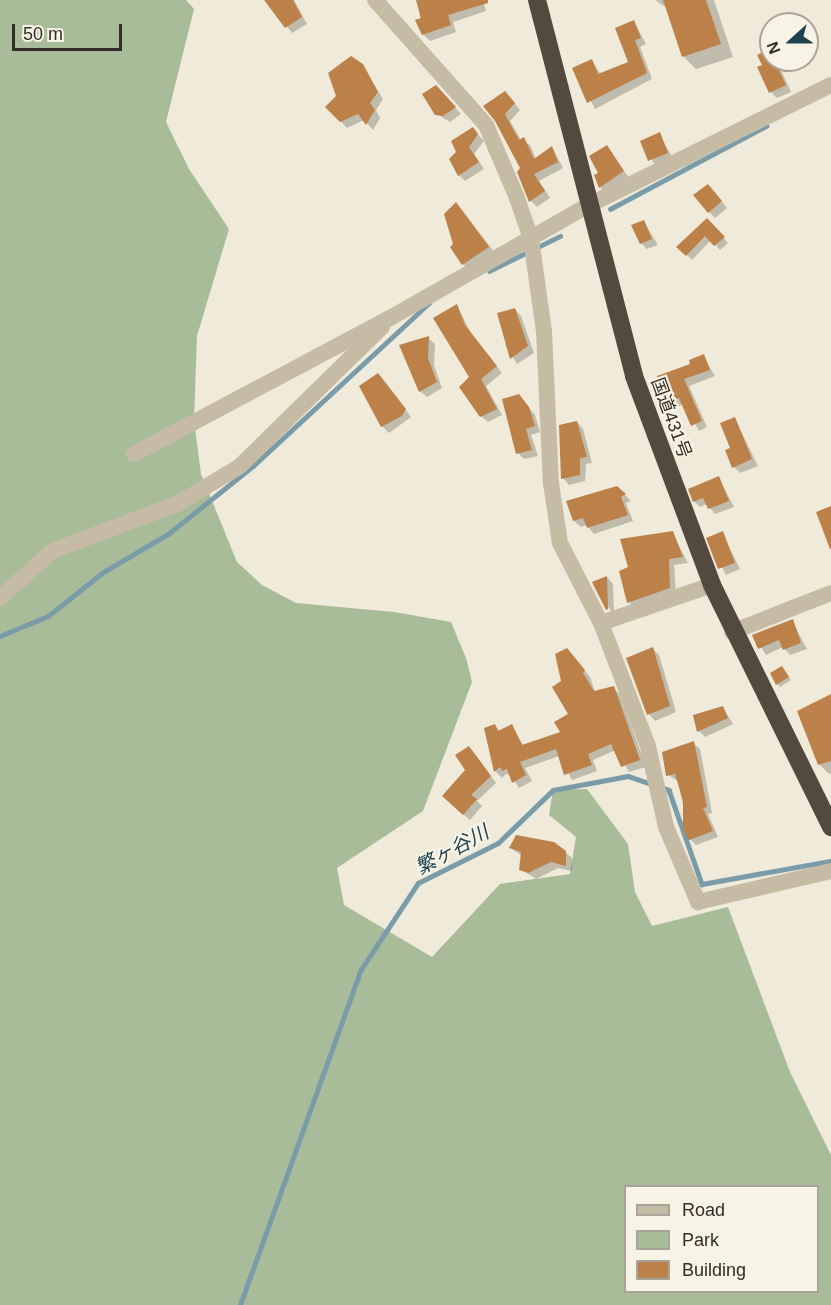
<!DOCTYPE html>
<meta charset="utf-8">
<style>
body{margin:0}
#map{position:relative;width:831px;height:1305px;overflow:hidden;background:#efead9;font-family:Helvetica,"Noto Sans JP",sans-serif}
div>[style]{position:absolute}
.green>*{inset:0;background:#a9bc9a}
.shadow>*{inset:0;background:#0003}
.stream>*{height:4.5px;margin:-2.25px;padding:0 2.25px;transform-origin:2.25px;border-radius:2.25px;background:#7a9ca9}
.building>*{inset:0;background:#bc8049}
.minor>*{height:16px;margin:-8px;padding:0 8px;transform-origin:8px;border-radius:8px;background:#c6bca6}
.highway>*{height:18px;margin:-9px;padding:0 9px;transform-origin:9px;border-radius:9px;background:#53493e}
span{translate:-50% -50%;white-space:nowrap;text-align:center;line-height:1.15;-webkit-text-stroke:4.5px #f7f3e5;paint-order:stroke}
.street-label{font-size:18px;color:#322d26}
.water-label{font-size:20px;color:#1f4250;font-style:italic}
.legend{position:absolute;left:624px;top:1185px;width:195px;height:108px;box-sizing:border-box;background:#f7f3e5;border:2px solid #a8a499;margin:0;padding:8px 10px;list-style:none;font-size:18px;color:#322d26}
.legend li{display:flex;align-items:center;gap:12px;height:30px}
.legend b{width:30px;border:2px solid #a8a499}
.north{position:absolute;left:759px;top:12px;width:60px;height:60px;box-sizing:border-box;background:#f7f3e5;border:2px solid #a8a499;border-radius:50%;rotate:249deg;font-size:16px;font-weight:700;line-height:24px;text-align:center;color:#322d26}
.north::after{content:'';display:block;margin:auto;width:21px;height:27px;background:#1f4250;clip-path:polygon(50% 0,100% 100%,50% 72%,0 100%)}
.scale{position:absolute;left:12px;top:24px;width:110px;height:27px;box-sizing:border-box;border:3px solid #322d26;border-top:0;padding-left:8px;font-size:18px;line-height:21px;white-space:nowrap;color:#322d26;-webkit-text-stroke:4px #f7f3e5;paint-order:stroke}
</style>
<div id="map">
<div class="green">
<i style="clip-path:polygon(evenodd,0 0,186px 0,194px 9px,166px 122px,189px 169px,229px 229px,197px 336px,194px 420px,201px 474px,237px 562px,262px 585px,296px 603px,394px 612px,451px 622px,466px 658px,472px 682px,423px 811px,337px 868px,344px 905px,432px 957px,500px 884px,570px 874px,576px 837px,549px 815px,553px 790px,587px 789px,628px 844px,635px 892px,652px 926px,728px 907px,790px 1072px,831px 1155px,831px 1305px,0 1305px,0 0,626px 1186px,818px 1186px,818px 1292px,626px 1292px,626px 1186px)"></i>
</div>
<div class="shadow">
<i style="clip-path:polygon(266px 0,294px 0,307px 24px,292px 33px)"></i>
<i style="clip-path:polygon(417px 0,483px 0,486px 11px,453px 22px,456px 32px,430px 41px,423px 34px)"></i>
<i style="clip-path:polygon(655px 0,714px 0,733px 57px,696px 69px,683px 56px,667px 8px)"></i>
<i style="clip-path:polygon(634px 22px,646px 44px,640px 47px,652px 79px,595px 109px,574px 68px,592px 61px,601px 75px,629px 62px)"></i>
<i style="clip-path:polygon(771px 50px,771px 60px,785px 60px,779px 66px,791px 92px,777px 98px,771px 92px,759px 56px)"></i>
<i style="clip-path:polygon(362px 65px,383px 99px,376px 110px,380px 118px,373px 130px,364px 120px,347px 128px,327px 107px)"></i>
<i style="clip-path:polygon(442px 93px,461px 114px,450px 122px,437px 114px)"></i>
<i style="clip-path:polygon(511px 99px,520px 110px,510px 121px,521px 140px,530px 145px,536px 159px,552px 147px,563px 168px,539px 181px,550px 198px,537px 207px,531px 201px,519px 172px,522px 168px,497px 120px)"></i>
<i style="clip-path:polygon(473px 129px,484px 141px,474px 154px,484px 169px,465px 181px,459px 175px)"></i>
<i style="clip-path:polygon(659px 134px,674px 160px,656px 167px,642px 142px)"></i>
<i style="clip-path:polygon(607px 147px,629px 178px,606px 193px,600px 187px,600px 173px)"></i>
<i style="clip-path:polygon(714px 192px,727px 208px,715px 218px,709px 212px)"></i>
<i style="clip-path:polygon(462px 210px,495px 253px,470px 270px,463px 264px)"></i>
<i style="clip-path:polygon(707px 220px,728px 243px,720px 250px,711px 240px,692px 260px,679px 247px)"></i>
<i style="clip-path:polygon(644px 222px,658px 245px,647px 249px,641px 243px)"></i>
<i style="clip-path:polygon(457px 306px,471px 333px,502px 373px,486px 386px,502px 415px,488px 422px,481px 416px,471px 377px)"></i>
<i style="clip-path:polygon(515px 309px,521px 316px,534px 353px,517px 364px,505px 345px,510px 344px)"></i>
<i style="clip-path:polygon(428px 338px,435px 344px,434px 365px,442px 388px,427px 397px,420px 391px)"></i>
<i style="clip-path:polygon(703px 356px,715px 376px,689px 386px,707px 427px,699px 431px,684px 404px,674px 408px,667px 402px,659px 377px,692px 365px)"></i>
<i style="clip-path:polygon(384px 382px,411px 417px,389px 433px,382px 426px)"></i>
<i style="clip-path:polygon(519px 396px,535px 415px,540px 432px,531px 435px,538px 456px,524px 459px,518px 453px)"></i>
<i style="clip-path:polygon(735px 419px,758px 466px,740px 473px,734px 467px)"></i>
<i style="clip-path:polygon(577px 422px,583px 429px,592px 463px,586px 464px,585px 481px,569px 485px,563px 478px)"></i>
<i style="clip-path:polygon(719px 478px,734px 507px,715px 514px,707px 504px,700px 507px,694px 501px)"></i>
<i style="clip-path:polygon(617px 487px,631px 501px,626px 503px,633px 521px,594px 534px,587px 525px,581px 527px,574px 521px)"></i>
<i style="clip-path:polygon(672px 533px,688px 563px,674px 565px,676px 594px,635px 608px,629px 602px,630px 568px)"></i>
<i style="clip-path:polygon(722px 533px,740px 569px,726px 575px,708px 539px)"></i>
<i style="clip-path:polygon(607px 577px,613px 584px,614px 616px,594px 583px)"></i>
<i style="clip-path:polygon(792px 621px,807px 649px,790px 655px,783px 647px,766px 655px,754px 636px)"></i>
<i style="clip-path:polygon(653px 649px,659px 655px,676px 712px,655px 721px,649px 714px)"></i>
<i style="clip-path:polygon(573px 657px,590px 677px,595px 692px,613px 688px,620px 694px,646px 767px,629px 772px,616px 750px,593px 760px,597px 771px,572px 780px,559px 756px,525px 768px,532px 781px,519px 788px,511px 776px,506px 774px,502px 778px,496px 772px,486px 729px,495px 726px,500px 731px,511px 726px,524px 746px,562px 733px,570px 715px,563px 682px)"></i>
<i style="clip-path:polygon(784px 670px,791px 680px,780px 687px,777px 684px)"></i>
<i style="clip-path:polygon(831px 696px,831px 773px,829px 774px,819px 764px)"></i>
<i style="clip-path:polygon(723px 708px,733px 724px,705px 737px,699px 731px)"></i>
<i style="clip-path:polygon(693px 743px,700px 749px,712px 813px,708px 814px,718px 837px,696px 845px,690px 839px,678px 781px,668px 775px)"></i>
<i style="clip-path:polygon(475px 754px,496px 783px,477px 801px,482px 806px,470px 820px,450px 803px)"></i>
<i style="clip-path:polygon(511px 848px,565px 852px,572px 858px,572px 871px,558px 868px,536px 879px,521px 869px,522px 856px)"></i>
</div>
<div class="stream">
<i style="left:610px;top:209px;width:177px;rotate:-28deg"></i>
<i style="left:489px;top:271px;width:79px;rotate:-26.2deg"></i>
<i style="left:0;top:636px;width:52px;rotate:-22.6deg"></i>
<i style="left:48px;top:616px;width:69px;rotate:-38.5deg"></i>
<i style="left:102px;top:573px;width:77px;rotate:-30.6deg"></i>
<i style="left:168px;top:534px;width:109px;rotate:-38.7deg"></i>
<i style="left:253px;top:466px;width:240px;rotate:-42.8deg"></i>
<i style="left:662px;top:787px;width:8px;rotate:23deg"></i>
<i style="left:669px;top:790px;width:100px;rotate:70.7deg"></i>
<i style="left:702px;top:884px;width:130px;rotate:-10.2deg"></i>
<i style="left:240px;top:1305px;width:355px;rotate:-70.2deg"></i>
<i style="left:360px;top:971px;width:105px;rotate:-56.6deg"></i>
<i style="left:418px;top:883px;width:89px;rotate:-26.6deg"></i>
<i style="left:498px;top:843px;width:76px;rotate:-43.9deg"></i>
<i style="left:553px;top:790px;width:76px;rotate:-10.6deg"></i>
<i style="left:628px;top:776px;width:24px;rotate:19deg"></i>
</div>
<div class="building">
<i style="clip-path:polygon(264px 0,293px 0,302px 17px,285px 28px)"></i>
<i style="clip-path:polygon(416px 0,488px 0,488px 3px,448px 15px,451px 25px,422px 35px,415px 20px,421px 18px)"></i>
<i style="clip-path:polygon(663px 0,706px 0,721px 44px,682px 57px)"></i>
<i style="clip-path:polygon(634px 20px,641px 38px,635px 40px,647px 73px,587px 103px,572px 68px,592px 59px,598px 74px,628px 62px,615px 28px)"></i>
<i style="clip-path:polygon(769px 49px,786px 85px,769px 93px,757px 67px,762px 65px,757px 55px)"></i>
<i style="clip-path:polygon(351px 56px,363px 64px,378px 92px,370px 103px,375px 110px,366px 125px,358px 114px,340px 122px,325px 107px,336px 96px,328px 73px)"></i>
<i style="clip-path:polygon(436px 85px,456px 107px,443px 116px,435px 115px,422px 94px)"></i>
<i style="clip-path:polygon(505px 91px,515px 103px,505px 114px,519px 140px,524px 137px,534px 159px,552px 146px,558px 162px,534px 174px,545px 191px,529px 202px,517px 172px,520px 168px,495px 121px,483px 106px)"></i>
<i style="clip-path:polygon(473px 127px,478px 134px,469px 147px,479px 162px,458px 176px,449px 159px,456px 152px,451px 141px)"></i>
<i style="clip-path:polygon(660px 132px,668px 153px,648px 161px,640px 141px)"></i>
<i style="clip-path:polygon(607px 145px,624px 171px,599px 188px,594px 175px,598px 173px,589px 156px)"></i>
<i style="clip-path:polygon(708px 184px,722px 201px,708px 213px,693px 195px)"></i>
<i style="clip-path:polygon(456px 202px,489px 247px,462px 265px,450px 247px,453px 244px,444px 214px)"></i>
<i style="clip-path:polygon(707px 218px,725px 237px,714px 246px,705px 236px,686px 256px,676px 247px)"></i>
<i style="clip-path:polygon(644px 220px,652px 239px,640px 244px,631px 225px)"></i>
<i style="clip-path:polygon(457px 304px,465px 325px,497px 366px,481px 379px,497px 409px,480px 417px,459px 387px,469px 377px,433px 318px)"></i>
<i style="clip-path:polygon(515px 308px,528px 346px,510px 359px,497px 313px)"></i>
<i style="clip-path:polygon(429px 336px,428px 358px,437px 382px,419px 392px,399px 345px)"></i>
<i style="clip-path:polygon(704px 354px,710px 370px,684px 379px,702px 421px,691px 426px,679px 398px,666px 402px,657px 376px,690px 364px,689px 360px)"></i>
<i style="clip-path:polygon(378px 373px,406px 409px,402px 416px,381px 427px,359px 386px)"></i>
<i style="clip-path:polygon(519px 394px,529px 407px,535px 426px,526px 429px,532px 450px,516px 454px,502px 399px)"></i>
<i style="clip-path:polygon(735px 417px,752px 459px,732px 468px,725px 450px,730px 448px,720px 423px)"></i>
<i style="clip-path:polygon(577px 421px,587px 457px,580px 458px,580px 475px,561px 479px,559px 425px)"></i>
<i style="clip-path:polygon(719px 476px,729px 501px,708px 509px,703px 498px,693px 502px,688px 489px)"></i>
<i style="clip-path:polygon(617px 486px,626px 494px,621px 497px,628px 515px,587px 528px,583px 518px,573px 521px,566px 501px)"></i>
<i style="clip-path:polygon(831px 506px,831px 549px,830px 549px,816px 512px)"></i>
<i style="clip-path:polygon(673px 531px,683px 557px,669px 559px,670px 588px,627px 603px,619px 571px,628px 567px,620px 539px)"></i>
<i style="clip-path:polygon(723px 531px,735px 563px,718px 569px,706px 538px)"></i>
<i style="clip-path:polygon(607px 576px,608px 609px,606px 610px,592px 582px)"></i>
<i style="clip-path:polygon(793px 619px,801px 643px,783px 650px,779px 640px,758px 649px,752px 635px)"></i>
<i style="clip-path:polygon(653px 647px,670px 706px,647px 715px,626px 658px)"></i>
<i style="clip-path:polygon(567px 648px,585px 670px,583px 673px,594px 691px,614px 686px,640px 760px,621px 767px,611px 744px,588px 754px,592px 765px,564px 775px,556px 749px,520px 762px,526px 775px,512px 783px,507px 769px,502px 771px,500px 767px,494px 772px,484px 728px,495px 724px,498px 731px,512px 724px,522px 745px,560px 732px,554px 722px,568px 714px,552px 687px,561px 681px,555px 654px)"></i>
<i style="clip-path:polygon(782px 666px,789px 677px,776px 685px,770px 673px)"></i>
<i style="clip-path:polygon(831px 694px,831px 761px,818px 765px,797px 711px)"></i>
<i style="clip-path:polygon(723px 706px,728px 718px,697px 732px,693px 715px)"></i>
<i style="clip-path:polygon(694px 741px,707px 807px,703px 808px,713px 831px,689px 840px,683px 829px,683px 801px,675px 774px,666px 776px,662px 752px)"></i>
<i style="clip-path:polygon(469px 746px,491px 776px,471px 795px,477px 799px,463px 815px,442px 796px,465px 770px,455px 755px)"></i>
<i style="clip-path:polygon(516px 835px,554px 842px,566px 851px,566px 866px,551px 862px,528px 873px,519px 870px,521px 852px,509px 848px)"></i>
</div>
<div class="minor">
<i style="left:375px;top:0;width:167px;rotate:48.4deg"></i>
<i style="left:486px;top:125px;width:79px;rotate:67deg"></i>
<i style="left:517px;top:198px;width:43px;rotate:71.1deg"></i>
<i style="left:531px;top:239px;width:93px;rotate:82deg"></i>
<i style="left:544px;top:331px;width:152px;rotate:87.4deg"></i>
<i style="left:551px;top:483px;width:61px;rotate:81.5deg"></i>
<i style="left:560px;top:543px;width:90px;rotate:62.9deg"></i>
<i style="left:601px;top:623px;width:132px;rotate:69.1deg"></i>
<i style="left:648px;top:746px;width:83px;rotate:77.5deg"></i>
<i style="left:666px;top:827px;width:82px;rotate:66.9deg"></i>
<i style="left:698px;top:902px;width:137px;rotate:-13.1deg"></i>
<i style="left:134px;top:454px;width:290px;rotate:-28deg"></i>
<i style="left:390px;top:318px;width:229px;rotate:-29.6deg"></i>
<i style="left:589px;top:205px;width:270px;rotate:-26.4deg"></i>
<i style="left:0;top:598px;width:70px;rotate:-42.1deg"></i>
<i style="left:52px;top:551px;width:136px;rotate:-20.7deg"></i>
<i style="left:179px;top:503px;width:71px;rotate:-31.2deg"></i>
<i style="left:240px;top:466px;width:199px;rotate:-44.4deg"></i>
<i style="left:601px;top:623px;width:117px;rotate:-18.9deg"></i>
<i style="left:732px;top:632px;width:106px;rotate:-21.5deg"></i>
</div>
<div class="highway">
<i style="left:537px;top:0;width:388px;rotate:75.5deg"></i>
<i style="left:634px;top:376px;width:223px;rotate:69.5deg"></i>
<i style="left:712px;top:585px;width:270px;rotate:63.8deg"></i>
</div>
<div class="street-label">
<span style="left:671px;top:418px;rotate:70deg">国道431号</span>
</div>
<div class="water-label">
<span style="left:452px;top:850px;rotate:-29deg">繁ヶ谷川</span>
</div>
<ul class="legend">
<li><b style="height:8px;background:#c6bca6"></b>Road</li>
<li><b style="height:16px;background:#a9bc9a"></b>Park</li>
<li><b style="height:16px;background:#bc8049"></b>Building</li>
</ul>
<div class="north">N</div>
<div class="scale">50 m</div>
</div>
